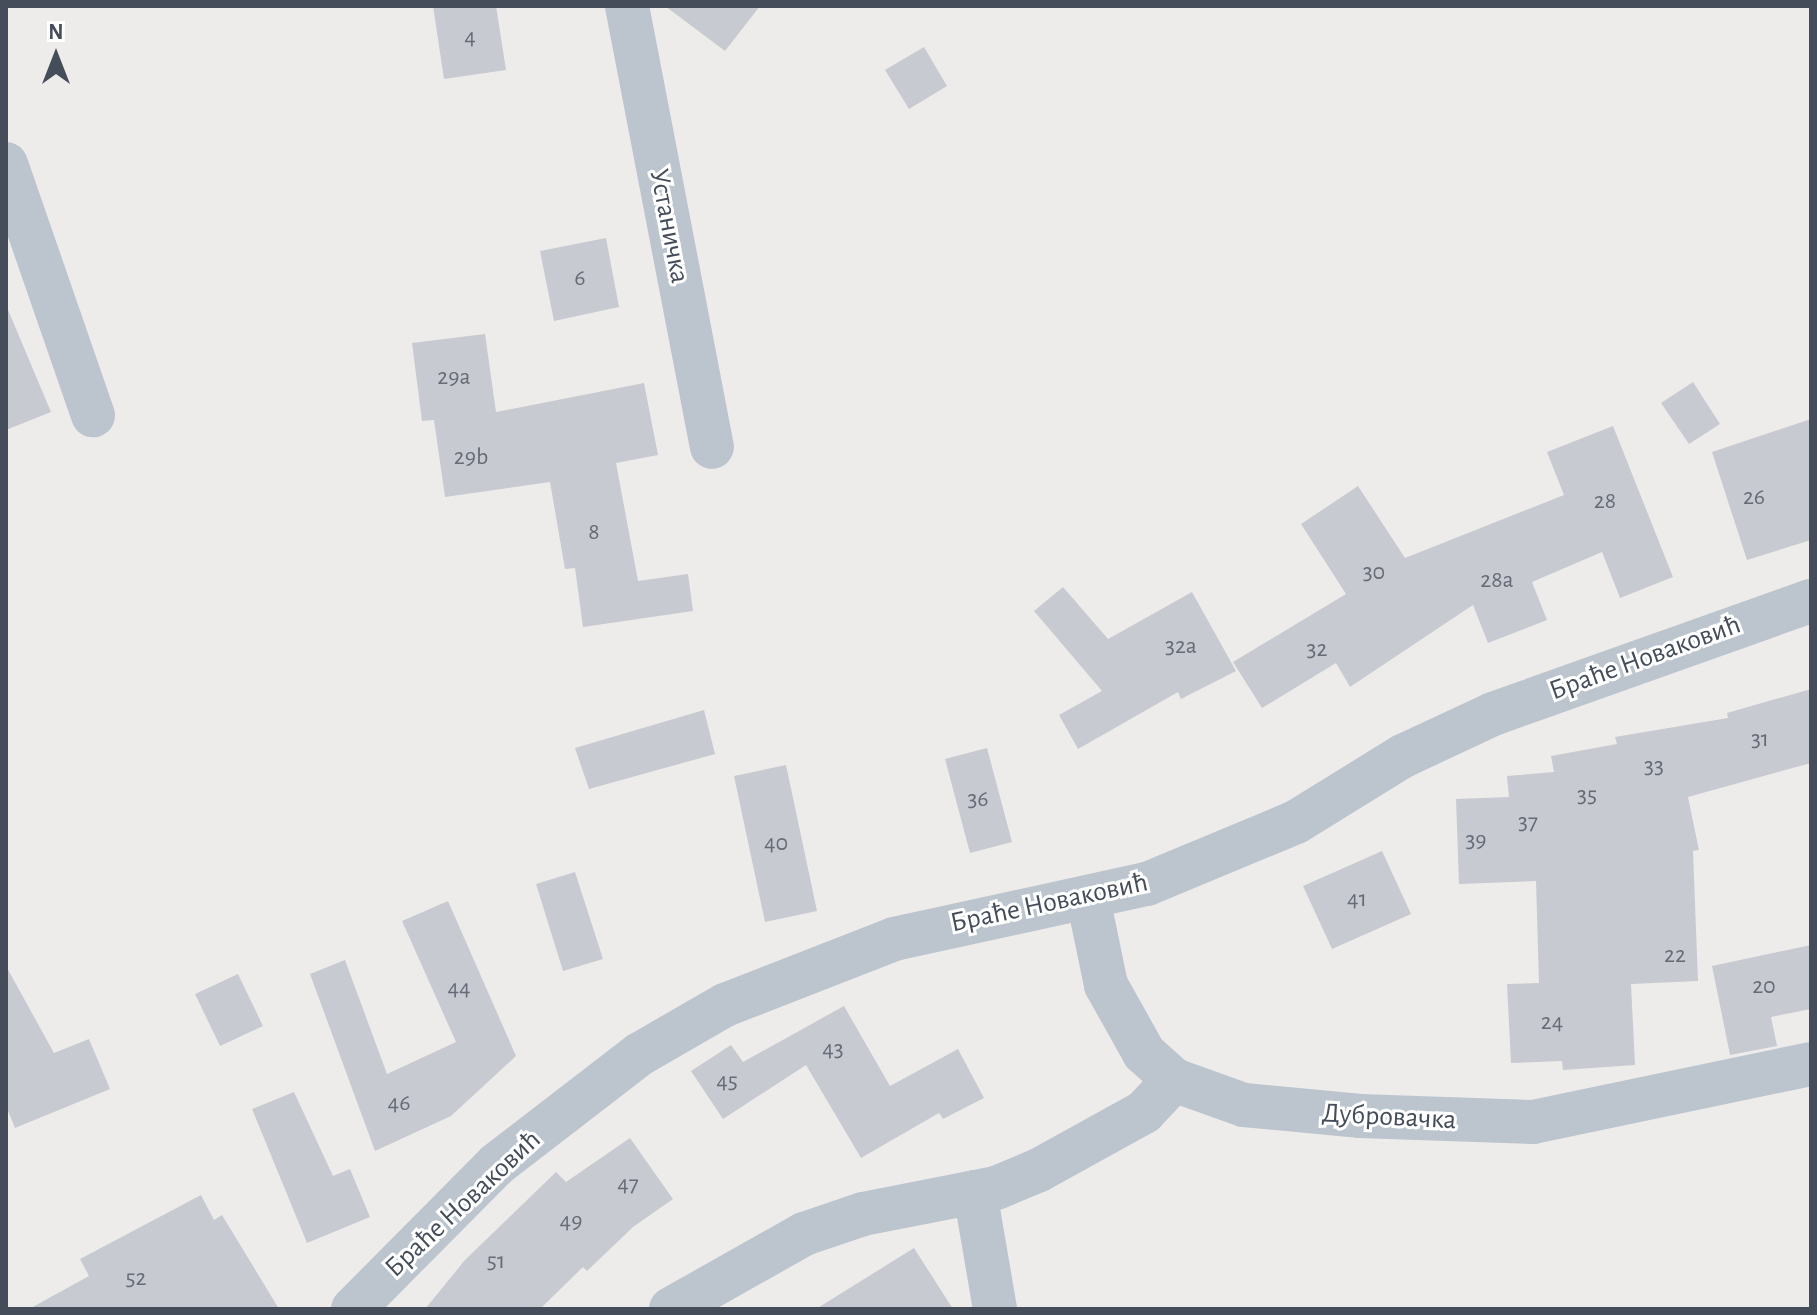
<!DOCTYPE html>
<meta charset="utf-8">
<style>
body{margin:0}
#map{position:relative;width:1817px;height:1315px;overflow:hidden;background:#eeebeb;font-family:"Alegreya Sans",sans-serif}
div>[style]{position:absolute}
.building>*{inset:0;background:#c8cad1}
.minor>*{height:44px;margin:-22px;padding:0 22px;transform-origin:22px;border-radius:22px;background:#bcc5ce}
span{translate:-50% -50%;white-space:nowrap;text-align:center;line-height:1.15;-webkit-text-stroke:6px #fff;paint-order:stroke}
.number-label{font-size:24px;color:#656c77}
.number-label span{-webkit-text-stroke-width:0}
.street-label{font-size:28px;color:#444d59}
.frame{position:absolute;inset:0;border:8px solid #444d59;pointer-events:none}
.north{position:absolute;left:16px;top:16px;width:80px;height:80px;-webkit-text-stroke:6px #fff;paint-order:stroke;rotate:0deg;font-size:22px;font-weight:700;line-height:32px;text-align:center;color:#444d59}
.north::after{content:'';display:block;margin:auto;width:28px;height:36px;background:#444d59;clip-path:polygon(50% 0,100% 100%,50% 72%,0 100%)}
</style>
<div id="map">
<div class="building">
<i style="clip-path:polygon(433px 6px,496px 6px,506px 70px,444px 79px)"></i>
<i style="clip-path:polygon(665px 6px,760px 6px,725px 51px)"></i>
<i style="clip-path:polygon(924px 47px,947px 86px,909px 109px,885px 70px)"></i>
<i style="clip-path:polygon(606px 238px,619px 307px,554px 321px,540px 251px)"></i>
<i style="clip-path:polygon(6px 305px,51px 412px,6px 430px)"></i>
<i style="clip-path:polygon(485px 334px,496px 412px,644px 383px,658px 455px,616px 463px,638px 581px,688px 574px,693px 611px,583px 627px,575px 568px,565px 569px,550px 482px,445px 497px,434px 420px,422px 421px,412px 343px)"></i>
<i style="clip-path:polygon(1693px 382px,1720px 424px,1689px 444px,1661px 403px)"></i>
<i style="clip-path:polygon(1811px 419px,1811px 540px,1747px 560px,1712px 452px)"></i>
<i style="clip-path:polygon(1613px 426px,1673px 577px,1620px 598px,1602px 552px,1532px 582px,1547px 620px,1488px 643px,1473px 605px,1350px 687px,1336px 663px,1262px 708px,1233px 662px,1346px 594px,1301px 524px,1358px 486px,1405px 558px,1564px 495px,1547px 452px)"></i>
<i style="clip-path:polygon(1063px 587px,1108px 639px,1192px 592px,1236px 671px,1181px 699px,1178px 692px,1078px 749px,1059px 715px,1102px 691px,1034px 611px)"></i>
<i style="clip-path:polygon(1811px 689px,1811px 763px,1688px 797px,1699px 850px,1693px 851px,1698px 981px,1631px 984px,1635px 1065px,1563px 1070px,1562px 1061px,1511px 1063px,1507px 984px,1539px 983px,1536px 881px,1459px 884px,1456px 799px,1509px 797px,1507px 776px,1554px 772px,1551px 756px,1617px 744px,1615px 737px,1728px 718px,1727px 713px)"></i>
<i style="clip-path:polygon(704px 710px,715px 754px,589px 789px,575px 748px)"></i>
<i style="clip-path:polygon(987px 748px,1012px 842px,970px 853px,945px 759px)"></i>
<i style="clip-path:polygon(786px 765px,817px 911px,765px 922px,734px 776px)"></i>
<i style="clip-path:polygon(1382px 851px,1411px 914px,1332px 949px,1303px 886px)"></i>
<i style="clip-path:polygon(575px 872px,603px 959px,563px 971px,536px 884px)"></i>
<i style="clip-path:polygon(448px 901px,516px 1056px,451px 1116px,375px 1151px,310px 974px,345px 960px,387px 1074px,456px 1042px,402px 921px)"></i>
<i style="clip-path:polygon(1811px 945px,1811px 1009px,1771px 1017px,1777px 1046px,1730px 1055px,1712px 966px)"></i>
<i style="clip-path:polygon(6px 966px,54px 1053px,89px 1039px,110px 1089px,15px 1128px,6px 1106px)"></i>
<i style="clip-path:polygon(238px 974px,263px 1026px,220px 1046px,195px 994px)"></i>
<i style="clip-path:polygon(844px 1006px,890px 1086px,958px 1049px,984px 1098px,943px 1119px,939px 1113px,861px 1158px,806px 1065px,723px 1119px,691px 1071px,731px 1045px,743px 1062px)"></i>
<i style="clip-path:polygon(294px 1092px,333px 1176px,350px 1169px,370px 1217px,307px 1243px,252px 1109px)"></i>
<i style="clip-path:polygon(630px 1138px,673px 1199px,633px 1227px,587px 1271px,583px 1267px,540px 1309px,425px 1309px,465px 1260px,556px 1172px,566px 1182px)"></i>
<i style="clip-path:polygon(201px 1195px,214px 1220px,222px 1215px,279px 1309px,29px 1309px,89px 1276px,80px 1259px)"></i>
<i style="clip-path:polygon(914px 1248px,953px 1309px,816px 1309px)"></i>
</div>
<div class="minor">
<i style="left:627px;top:6px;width:449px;rotate:79.1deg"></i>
<i style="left:6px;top:164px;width:266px;rotate:70.9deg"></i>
<i style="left:1088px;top:898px;width:89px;rotate:78.3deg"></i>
<i style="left:1106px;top:985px;width:78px;rotate:60.8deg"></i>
<i style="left:1144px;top:1053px;width:40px;rotate:42deg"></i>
<i style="left:1174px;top:1080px;width:74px;rotate:19.7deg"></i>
<i style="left:1244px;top:1105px;width:117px;rotate:5.4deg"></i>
<i style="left:1360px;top:1116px;width:173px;rotate:2deg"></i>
<i style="left:1533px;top:1122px;width:284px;rotate:-11.8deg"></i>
<i style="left:975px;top:1192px;width:119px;rotate:80.3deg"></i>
<i style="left:353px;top:1309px;width:204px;rotate:-45.2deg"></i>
<i style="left:497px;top:1164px;width:180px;rotate:-37.6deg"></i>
<i style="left:640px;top:1054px;width:98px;rotate:-30deg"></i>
<i style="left:725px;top:1005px;width:181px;rotate:-21.3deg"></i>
<i style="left:894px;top:939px;width:259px;rotate:-12.3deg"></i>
<i style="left:1147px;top:884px;width:161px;rotate:-22.6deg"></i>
<i style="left:1296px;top:822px;width:126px;rotate:-31.7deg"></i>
<i style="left:1403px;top:756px;width:99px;rotate:-25deg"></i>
<i style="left:1493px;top:714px;width:337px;rotate:-19.6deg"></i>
<i style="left:671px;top:1309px;width:153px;rotate:-29.4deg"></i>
<i style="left:804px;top:1234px;width:62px;rotate:-18.7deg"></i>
<i style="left:863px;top:1214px;width:136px;rotate:-11.1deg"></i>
<i style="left:996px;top:1188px;width:47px;rotate:-22.7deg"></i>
<i style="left:1039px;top:1170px;width:120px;rotate:-28.9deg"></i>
<i style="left:1144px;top:1112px;width:44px;rotate:-46.8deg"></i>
</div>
<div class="number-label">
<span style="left:470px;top:38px">4</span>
<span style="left:580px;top:279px">6</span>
<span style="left:454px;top:378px">29a</span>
<span style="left:471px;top:458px">29b</span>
<span style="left:1754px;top:498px">26</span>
<span style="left:1605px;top:502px">28</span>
<span style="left:594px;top:533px">8</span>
<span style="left:1374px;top:573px">30</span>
<span style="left:1497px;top:581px">28a</span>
<span style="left:1181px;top:647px">32a</span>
<span style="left:1317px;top:650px">32</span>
<span style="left:1760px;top:740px">31</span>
<span style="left:1654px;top:767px">33</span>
<span style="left:1587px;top:796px">35</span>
<span style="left:978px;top:800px">36</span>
<span style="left:1528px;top:823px">37</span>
<span style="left:1476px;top:841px">39</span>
<span style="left:776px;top:844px">40</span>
<span style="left:1357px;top:900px">41</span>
<span style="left:1675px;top:956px">22</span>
<span style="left:1764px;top:987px">20</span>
<span style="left:459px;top:989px">44</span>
<span style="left:1552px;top:1023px">24</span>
<span style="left:833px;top:1050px">43</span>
<span style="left:727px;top:1082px">45</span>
<span style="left:399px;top:1104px">46</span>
<span style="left:628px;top:1185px">47</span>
<span style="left:571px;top:1222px">49</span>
<span style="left:496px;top:1262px">51</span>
<span style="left:136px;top:1279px">52</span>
</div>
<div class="street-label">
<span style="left:669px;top:226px;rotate:79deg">Устаничка</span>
<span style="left:1645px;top:658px;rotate:-20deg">Браће Новаковић</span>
<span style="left:1049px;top:903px;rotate:-12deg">Браће Новаковић</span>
<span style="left:1389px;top:1117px;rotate:3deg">Дубровачка</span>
<span style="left:463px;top:1204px;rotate:-43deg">Браће Новаковић</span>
</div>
<div class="frame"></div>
<div class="north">N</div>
</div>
